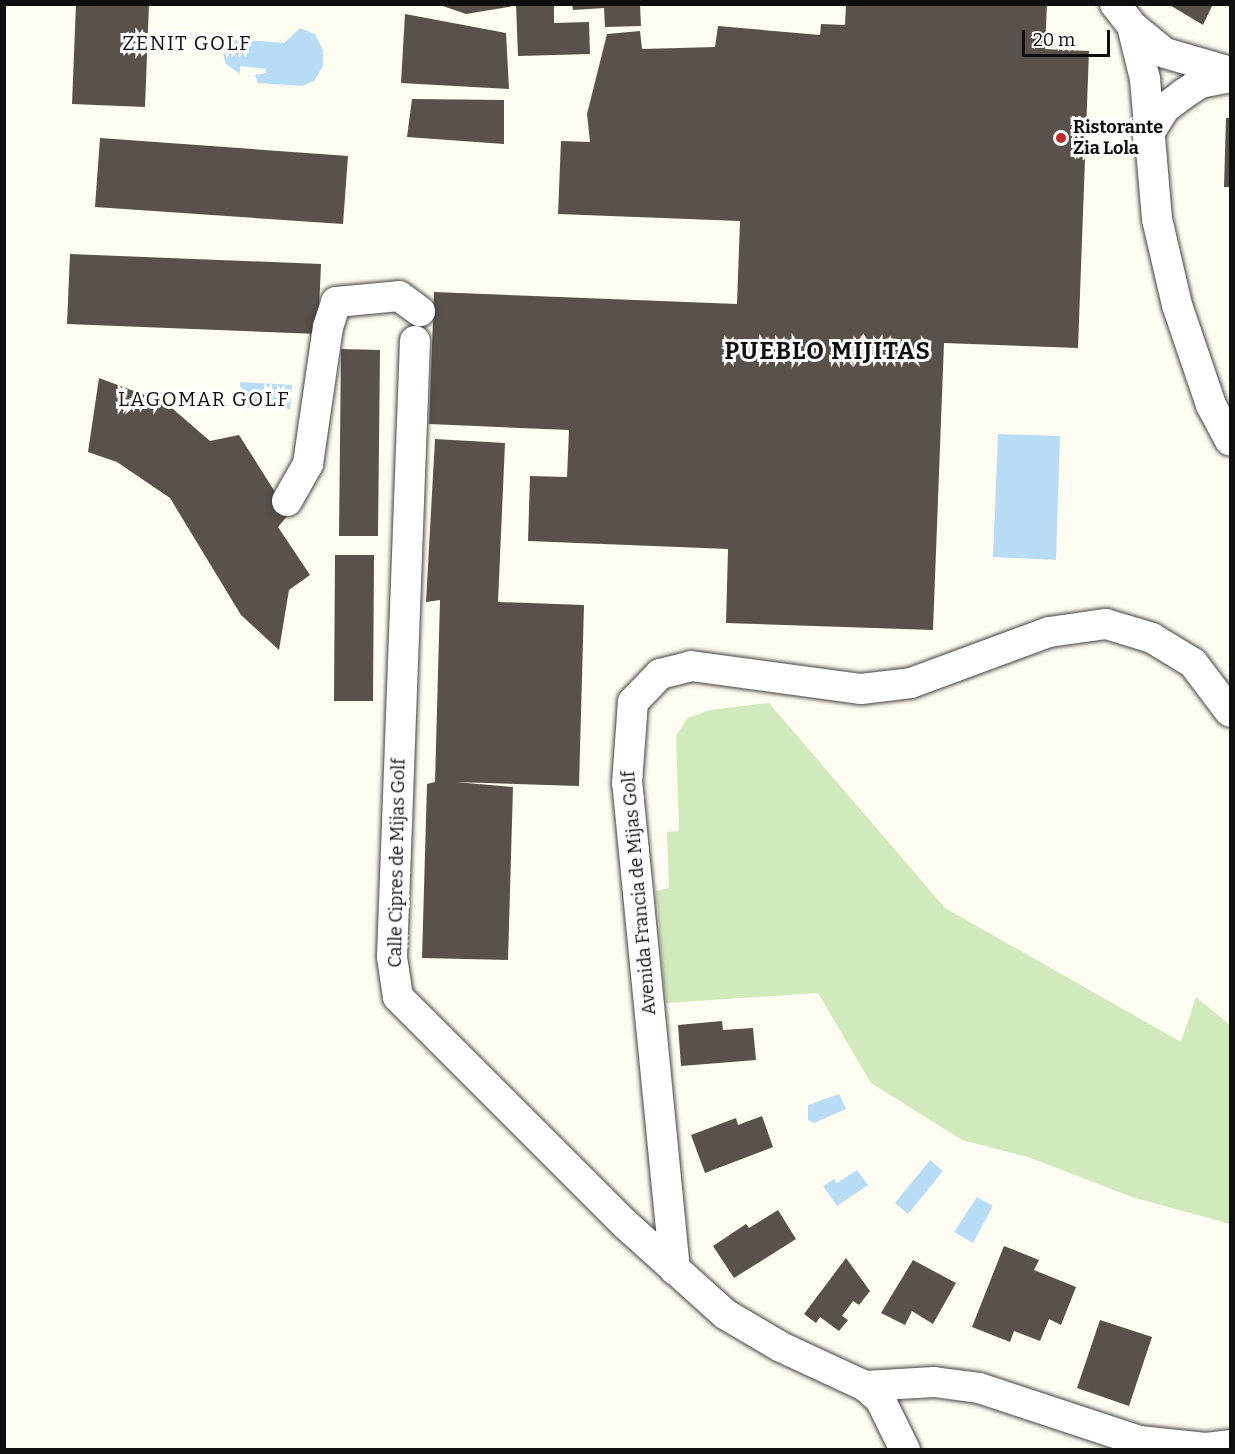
<!DOCTYPE html>
<style>
body{margin:0}
#map{position:relative;width:1235px;height:1454px;overflow:hidden;background:#fffdf2;font-family:Bitter,serif}
div>[style]{position:absolute}
.green>*{inset:0;background:#d1eabb}
.water>*{inset:0;background:#b7dcf6}
.building>*{inset:0;background:#58514c}
.roads{filter:drop-shadow(0 0 2px #424242) drop-shadow(0 0 2px #424242)}
.minor>*{height:30px;margin:-15px;padding:0 15px;transform-origin:15px;border-radius:15px;background:#fff}
.dots>*{width:16px;height:16px;translate:-50% -50%;box-sizing:border-box;border:3px solid #fff;border-radius:50%}
span{translate:-50% -50%;white-space:nowrap;text-align:center;line-height:1.15;-webkit-text-stroke:6px #fff;paint-order:stroke}
.poi-label{font-size:18px;color:#0f0f0f;font-weight:700}
.left{translate:0 -50%;text-align:left}
.street-label{font-size:18px;color:#0f0f0f}
.neighbourhood-label{font-size:20px;color:#0f0f0f;letter-spacing:1.5px}
.district-label{font-size:24px;color:#0f0f0f;font-weight:700;letter-spacing:1.5px}
.frame{position:absolute;inset:0;border:6px solid #0f0f0f;pointer-events:none}
.scale{position:absolute;left:1022px;top:30px;width:88px;height:27px;box-sizing:border-box;border:3px solid #0f0f0f;border-top:0;padding-left:8px;font-size:18px;line-height:21px;white-space:nowrap;color:#0f0f0f;-webkit-text-stroke:4px #fff;paint-order:stroke}
</style>
<div id="map">
<div class="green">
<i style="clip-path:polygon(769px 703px,945px 908px,1181px 1042px,1196px 997px,1230px 1025px,1230px 1224px,1132px 1197px,1028px 1157px,962px 1140px,871px 1083px,818px 993px,666px 1003px,656px 891px,669px 888px,667px 832px,679px 831px,676px 736px,687px 718px,710px 710px)"></i>
</div>
<div class="water">
<i style="clip-path:polygon(300px 28px,315px 34px,323px 50px,323px 66px,314px 81px,302px 86px,258px 83px,255px 75px,266px 73px,266px 69px,240px 66px,240px 74px,226px 64px,223px 54px,229px 53px,235px 39px,284px 43px)"></i>
<i style="clip-path:polygon(240px 382px,292px 385px,290px 409px,239px 407px)"></i>
<i style="clip-path:polygon(998px 434px,1060px 436px,1056px 560px,993px 557px)"></i>
<i style="clip-path:polygon(839px 1094px,846px 1109px,814px 1123px,808px 1120px,808px 1105px)"></i>
<i style="clip-path:polygon(930px 1160px,943px 1171px,908px 1214px,895px 1203px)"></i>
<i style="clip-path:polygon(857px 1170px,868px 1185px,837px 1206px,823px 1186px,834px 1179px,837px 1183px)"></i>
<i style="clip-path:polygon(977px 1197px,993px 1206px,973px 1243px,954px 1232px)"></i>
</div>
<div class="building">
<i style="clip-path:polygon(76px 4px,149px 4px,145px 107px,72px 104px)"></i>
<i style="clip-path:polygon(437px 4px,514px 4px,514px 6px,466px 14px)"></i>
<i style="clip-path:polygon(516px 4px,554px 4px,554px 23px,589px 22px,590px 54px,518px 56px)"></i>
<i style="clip-path:polygon(572px 4px,640px 4px,641px 26px,605px 27px,604px 8px,573px 10px)"></i>
<i style="clip-path:polygon(846px 4px,1047px 4px,1045px 49px,1089px 51px,1078px 348px,944px 343px,933px 630px,726px 623px,728px 549px,528px 541px,530px 476px,567px 477px,569px 430px,429px 424px,434px 292px,737px 304px,740px 221px,558px 214px,561px 141px,590px 142px,587px 114px,607px 34px,640px 31px,642px 49px,715px 47px,718px 26px,820px 35px,821px 24px,845px 25px)"></i>
<i style="clip-path:polygon(1168px 4px,1213px 4px,1203px 25px)"></i>
<i style="clip-path:polygon(405px 14px,506px 33px,509px 89px,401px 83px)"></i>
<i style="clip-path:polygon(412px 99px,504px 100px,504px 144px,407px 137px)"></i>
<i style="clip-path:polygon(1226px 118px,1230px 118px,1230px 187px,1224px 187px)"></i>
<i style="clip-path:polygon(100px 138px,348px 156px,343px 224px,95px 207px)"></i>
<i style="clip-path:polygon(70px 254px,321px 264px,318px 334px,67px 324px)"></i>
<i style="clip-path:polygon(341px 349px,380px 350px,378px 536px,339px 536px)"></i>
<i style="clip-path:polygon(99px 378px,166px 403px,210px 441px,239px 435px,289px 514px,278px 527px,310px 575px,289px 590px,279px 650px,241px 615px,170px 498px,117px 462px,88px 452px)"></i>
<i style="clip-path:polygon(435px 439px,505px 443px,498px 602px,584px 605px,579px 786px,455px 782px,513px 787px,508px 960px,422px 958px,427px 784px,435px 782px,440px 600px,426px 602px)"></i>
<i style="clip-path:polygon(335px 555px,374px 555px,373px 701px,334px 701px)"></i>
<i style="clip-path:polygon(722px 1021px,723px 1030px,753px 1028px,756px 1060px,681px 1066px,678px 1025px)"></i>
<i style="clip-path:polygon(762px 1116px,773px 1147px,705px 1173px,691px 1135px,736px 1118px,738px 1125px)"></i>
<i style="clip-path:polygon(778px 1210px,796px 1239px,734px 1278px,713px 1246px,746px 1224px,749px 1228px)"></i>
<i style="clip-path:polygon(1004px 1246px,1039px 1260px,1034px 1270px,1076px 1287px,1061px 1325px,1049px 1319px,1040px 1341px,1014px 1331px,1010px 1342px,972px 1327px)"></i>
<i style="clip-path:polygon(846px 1258px,870px 1291px,859px 1305px,853px 1301px,842px 1316px,848px 1320px,839px 1331px,820px 1317px,816px 1323px,804px 1314px)"></i>
<i style="clip-path:polygon(913px 1260px,956px 1283px,933px 1324px,912px 1311px,905px 1325px,881px 1313px)"></i>
<i style="clip-path:polygon(1100px 1320px,1152px 1337px,1129px 1406px,1077px 1388px)"></i>
</div>
<div class="roads">
<div class="minor">
<i style="left:1115px;top:4px;width:28px;rotate:52deg"></i>
<i style="left:1230px;top:72px;width:68px;rotate:-163.7deg"></i>
<i style="left:1165px;top:53px;width:43px;rotate:-140.7deg"></i>
<i style="left:1132px;top:26px;width:55px;rotate:76.2deg"></i>
<i style="left:1145px;top:79px;width:141px;rotate:85.1deg"></i>
<i style="left:1157px;top:219px;width:88px;rotate:76.9deg"></i>
<i style="left:1177px;top:305px;width:106px;rotate:71.2deg"></i>
<i style="left:1211px;top:405px;width:40px;rotate:62deg"></i>
<i style="left:1148px;top:135px;width:32px;rotate:-58deg"></i>
<i style="left:1165px;top:108px;width:21px;rotate:-37deg"></i>
<i style="left:1182px;top:95px;width:22px;rotate:-34deg"></i>
<i style="left:1200px;top:83px;width:31px;rotate:-11deg"></i>
<i style="left:415px;top:341px;width:616px;rotate:92.14deg"></i>
<i style="left:392px;top:957px;width:40px;rotate:81.5deg"></i>
<i style="left:398px;top:997px;width:320px;rotate:45deg"></i>
<i style="left:624px;top:1223px;width:136px;rotate:42deg"></i>
<i style="left:725px;top:1314px;width:65px;rotate:30.5deg"></i>
<i style="left:781px;top:1347px;width:93px;rotate:24.9deg"></i>
<i style="left:865px;top:1386px;width:20px;rotate:41deg"></i>
<i style="left:880px;top:1399px;width:57px;rotate:63.9deg"></i>
<i style="left:287px;top:501px;width:43px;rotate:-60.4deg"></i>
<i style="left:308px;top:464px;width:138px;rotate:-81.7deg"></i>
<i style="left:328px;top:327px;width:26px;rotate:-72deg"></i>
<i style="left:336px;top:302px;width:63px;rotate:-5.4deg"></i>
<i style="left:399px;top:296px;width:26px;rotate:36deg"></i>
<i style="left:675px;top:1270px;width:489px;rotate:-95.6deg"></i>
<i style="left:627px;top:783px;width:81px;rotate:-85.8deg"></i>
<i style="left:633px;top:702px;width:39px;rotate:-46deg"></i>
<i style="left:660px;top:674px;width:32px;rotate:-14deg"></i>
<i style="left:691px;top:666px;width:172px;rotate:7.7deg"></i>
<i style="left:861px;top:689px;width:50px;rotate:-6.8deg"></i>
<i style="left:911px;top:683px;width:147px;rotate:-20.3deg"></i>
<i style="left:1049px;top:632px;width:58px;rotate:-8deg"></i>
<i style="left:1106px;top:624px;width:48px;rotate:16.9deg"></i>
<i style="left:1152px;top:638px;width:48px;rotate:31.4deg"></i>
<i style="left:1193px;top:663px;width:61px;rotate:52.9deg"></i>
<i style="left:865px;top:1386px;width:69px;rotate:-3.3deg"></i>
<i style="left:934px;top:1382px;width:45px;rotate:7.6deg"></i>
<i style="left:979px;top:1388px;width:169px;rotate:18.3deg"></i>
<i style="left:1139px;top:1441px;width:67px;rotate:6deg"></i>
<i style="left:1206px;top:1448px;width:24px;rotate:-7deg"></i>
</div>
</div>
<div class="dots">
<i style="left:1061px;top:138px;background:#c02728"></i>
</div>
<div class="poi-label">
<span class="left" style="left:1073px;top:138px">Ristorante<br>Zia Lola</span>
</div>
<div class="street-label">
<span style="left:397px;top:863px;rotate:-89deg">Calle Cipres de Mijas Golf</span>
<span style="left:639px;top:893px;rotate:-95deg">Avenida Francia de Mijas Golf</span>
</div>
<div class="neighbourhood-label">
<span style="left:187px;top:43px">ZENIT GOLF</span>
<span style="left:204px;top:399px">LAGOMAR GOLF</span>
</div>
<div class="district-label">
<span style="left:828px;top:352px">PUEBLO MIJITAS</span>
</div>
<div class="frame"></div>
<div class="scale">20 m</div>
</div>
